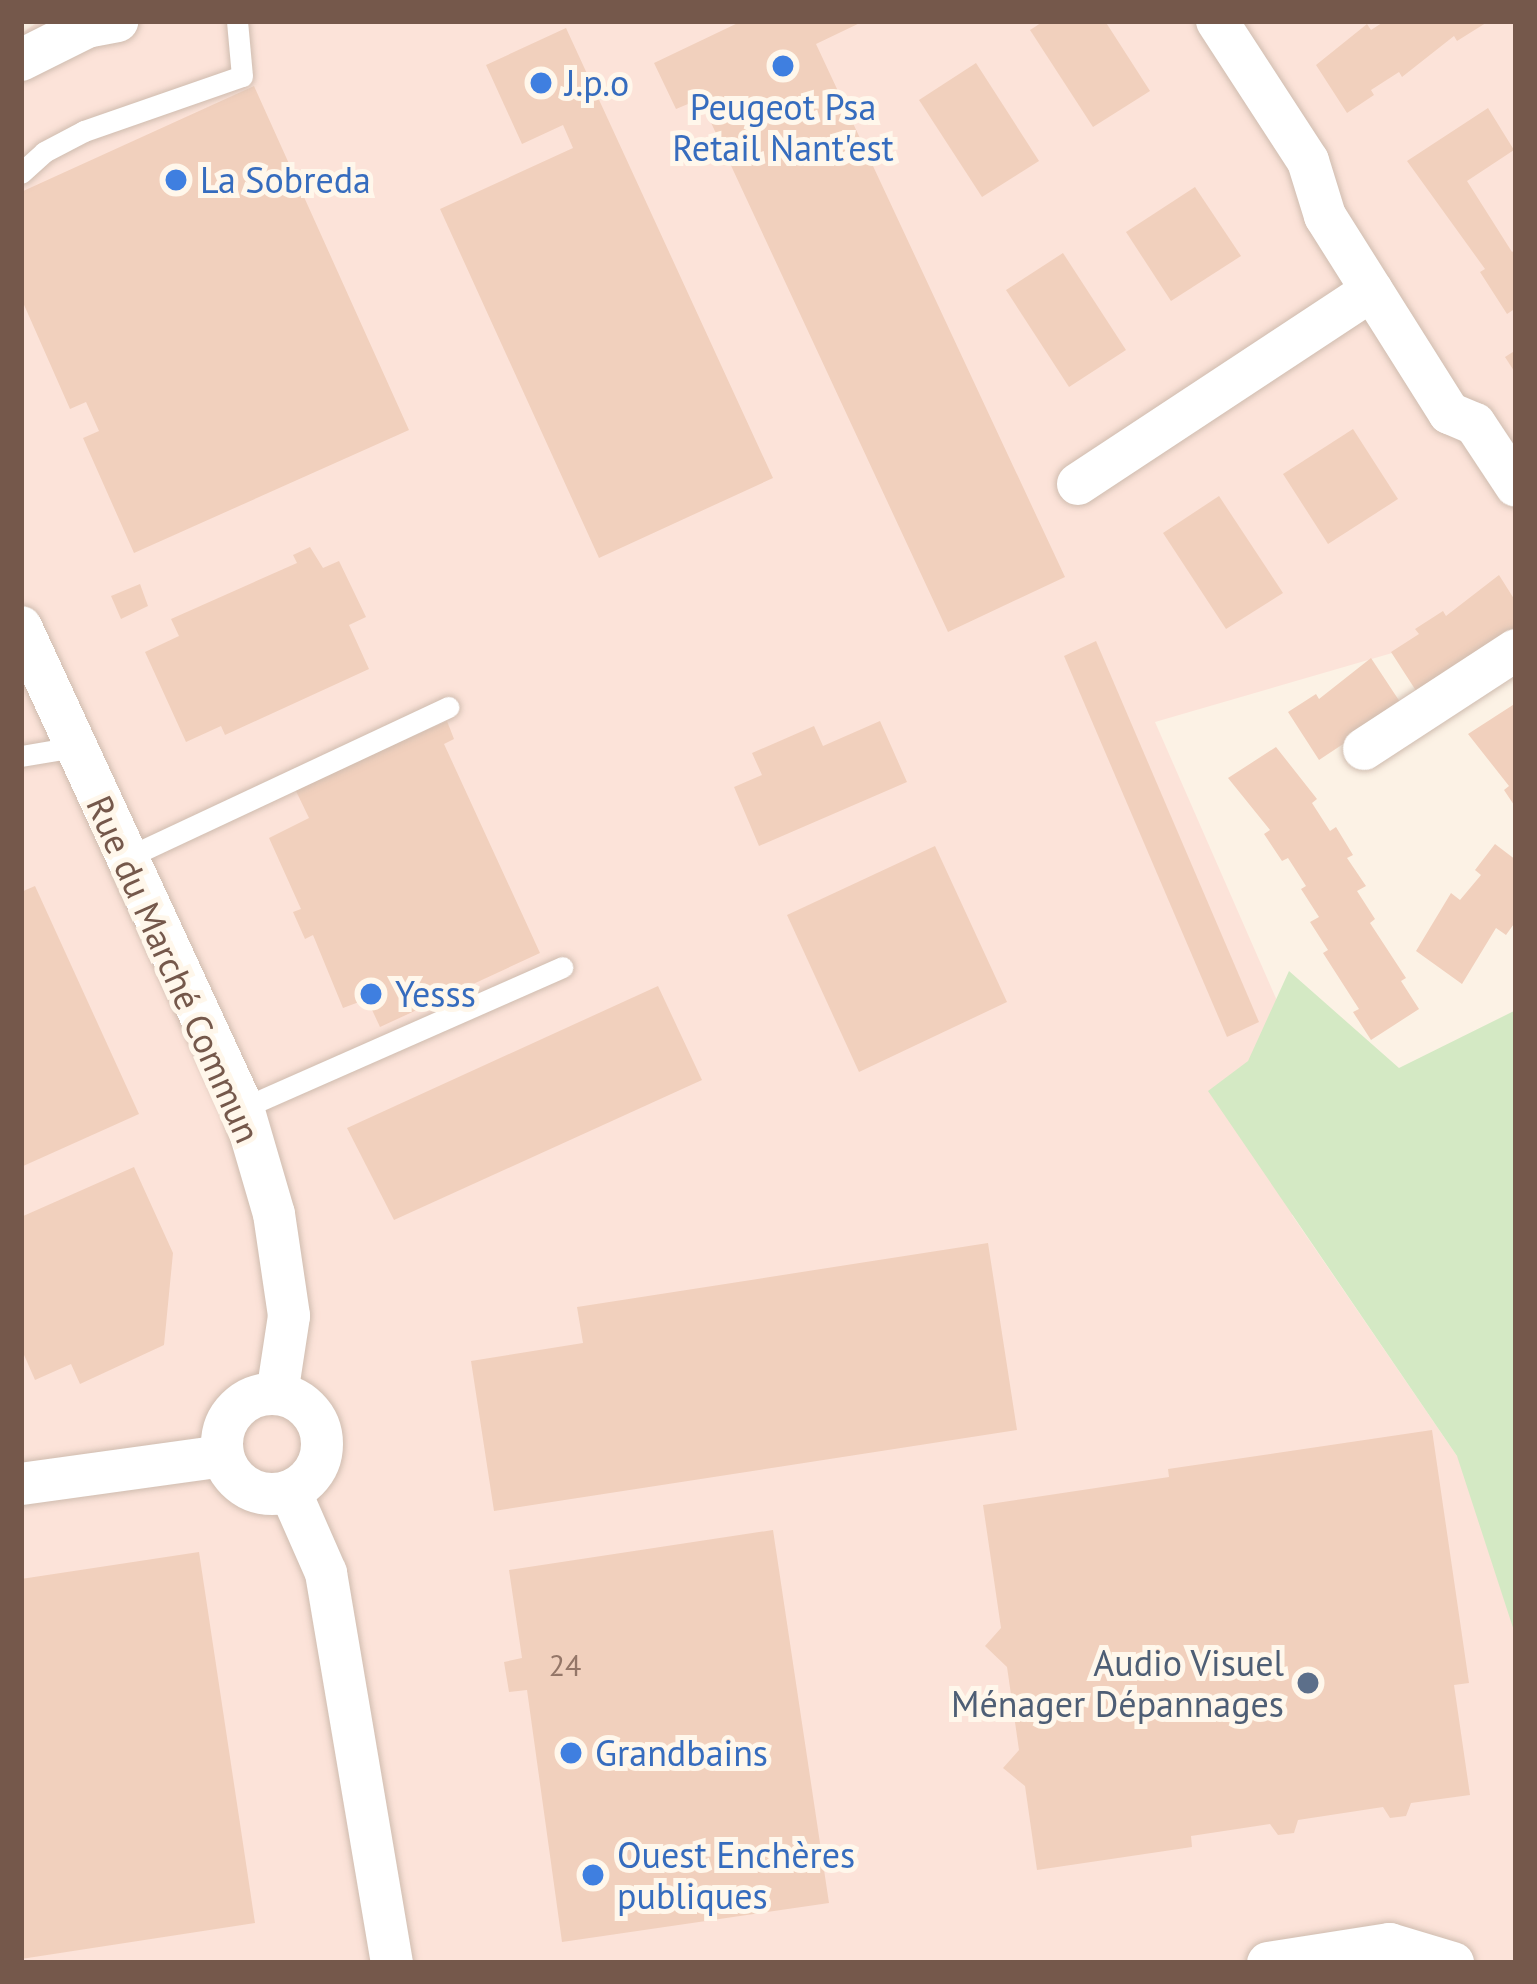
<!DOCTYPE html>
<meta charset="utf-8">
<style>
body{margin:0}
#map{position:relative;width:1537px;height:1984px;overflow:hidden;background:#fcf2e5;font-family:"PT Sans",sans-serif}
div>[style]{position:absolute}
.commercial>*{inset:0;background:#fce3d9}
.green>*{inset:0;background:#d4e9c4}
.building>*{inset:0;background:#f1d0bd}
.roads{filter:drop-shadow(0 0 3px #cfbcaf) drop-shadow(0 0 3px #cfbcaf)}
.service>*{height:21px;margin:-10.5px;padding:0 10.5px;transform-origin:10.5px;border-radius:10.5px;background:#fff}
.minor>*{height:42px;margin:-21px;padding:0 21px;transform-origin:21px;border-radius:21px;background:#fff}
.minor>.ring{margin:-21px;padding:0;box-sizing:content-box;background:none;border:42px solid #fff;border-radius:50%}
.dots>*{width:33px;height:33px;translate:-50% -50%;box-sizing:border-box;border:6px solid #fff7eb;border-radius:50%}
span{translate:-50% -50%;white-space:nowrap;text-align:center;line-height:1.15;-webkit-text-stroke:10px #fff7eb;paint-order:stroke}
.number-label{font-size:30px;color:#947668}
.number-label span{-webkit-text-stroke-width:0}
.shop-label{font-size:36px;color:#366cbe}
.left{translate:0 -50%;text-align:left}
.street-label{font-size:36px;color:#75584b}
.service-label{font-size:36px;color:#4e5e75}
.right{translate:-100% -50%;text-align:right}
.frame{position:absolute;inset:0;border:24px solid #75584b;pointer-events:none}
</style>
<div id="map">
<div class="commercial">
<i style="clip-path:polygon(39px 21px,1516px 21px,1516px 617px,1155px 722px,1345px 1156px,1292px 1215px,1457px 1456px,1516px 1524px,1516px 1963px,21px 1963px,21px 34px)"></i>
</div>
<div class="green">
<i style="clip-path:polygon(1289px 971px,1399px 1068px,1516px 1010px,1516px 1637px,1457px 1456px,1208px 1091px,1248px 1061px)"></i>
</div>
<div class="building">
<i style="clip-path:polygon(742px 21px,864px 21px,816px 44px,1065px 577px,948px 632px,700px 99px,676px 109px,654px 63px)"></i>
<i style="clip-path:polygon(1044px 21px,1105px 21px,1150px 91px,1093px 127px,1030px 30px)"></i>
<i style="clip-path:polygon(1385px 21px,1489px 21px,1457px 41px,1454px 36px,1402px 77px,1399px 72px,1371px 90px,1374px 95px,1347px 113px,1316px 65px,1367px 24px,1371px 30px)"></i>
<i style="clip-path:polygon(566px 28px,773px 478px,599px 558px,440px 209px,573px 148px,563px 125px,522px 144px,486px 65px)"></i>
<i style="clip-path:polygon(976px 63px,1039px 161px,982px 197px,919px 100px)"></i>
<i style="clip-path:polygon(254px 86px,409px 430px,134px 553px,83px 438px,99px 431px,86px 402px,70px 409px,21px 298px,21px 192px)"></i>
<i style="clip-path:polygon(1488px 108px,1514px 150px,1467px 181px,1512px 252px,1516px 249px,1516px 308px,1507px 314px,1480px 272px,1485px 269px,1407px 161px)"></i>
<i style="clip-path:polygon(1195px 187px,1241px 256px,1171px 301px,1126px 232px)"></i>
<i style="clip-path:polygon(1063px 253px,1126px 350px,1069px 387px,1006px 290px)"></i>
<i style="clip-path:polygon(1516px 350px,1516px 374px,1505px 357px)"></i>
<i style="clip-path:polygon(1353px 429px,1398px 499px,1328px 544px,1283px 474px)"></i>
<i style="clip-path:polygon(1219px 496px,1283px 593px,1226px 629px,1163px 533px)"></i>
<i style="clip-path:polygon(310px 547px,323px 568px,339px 561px,366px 617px,349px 625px,369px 669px,225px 735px,221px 726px,186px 742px,145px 652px,179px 636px,171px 619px,297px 563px,293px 555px)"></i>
<i style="clip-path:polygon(1499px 575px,1516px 602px,1516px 631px,1422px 700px,1391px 652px,1419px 634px,1415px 629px,1443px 611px,1446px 616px)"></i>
<i style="clip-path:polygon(140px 584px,148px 606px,121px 619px,111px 596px)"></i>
<i style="clip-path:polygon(1096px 641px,1259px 1022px,1227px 1037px,1064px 656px)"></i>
<i style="clip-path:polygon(1371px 658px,1402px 705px,1319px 760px,1288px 712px,1316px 694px,1319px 699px)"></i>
<i style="clip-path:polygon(1516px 703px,1516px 808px,1504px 790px,1509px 786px,1468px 734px)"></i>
<i style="clip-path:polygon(447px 721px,454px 739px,444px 744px,540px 953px,380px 1027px,367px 999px,343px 1008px,313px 935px,305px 939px,293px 912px,301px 909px,269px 838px,309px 818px,295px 789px)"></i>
<i style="clip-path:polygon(880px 721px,907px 782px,759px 846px,734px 787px,762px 775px,752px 753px,814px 726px,823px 746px)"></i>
<i style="clip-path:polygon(1276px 747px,1317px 799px,1312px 803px,1330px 831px,1336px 827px,1353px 855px,1347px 858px,1366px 886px,1357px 891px,1375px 919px,1370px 923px,1406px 978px,1401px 981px,1419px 1009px,1371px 1040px,1353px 1012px,1359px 1009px,1323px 953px,1328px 950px,1310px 922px,1319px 917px,1301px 889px,1306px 886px,1288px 858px,1282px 861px,1264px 834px,1270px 830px,1228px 778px)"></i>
<i style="clip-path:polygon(1495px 844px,1516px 860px,1516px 921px,1506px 935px,1496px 928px,1462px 984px,1416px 951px,1451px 893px,1460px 900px,1481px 875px,1475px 870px)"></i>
<i style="clip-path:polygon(935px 846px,1007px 1002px,859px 1072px,787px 915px)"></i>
<i style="clip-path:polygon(35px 886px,139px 1114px,21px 1167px,21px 892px)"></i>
<i style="clip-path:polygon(658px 986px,702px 1080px,394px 1220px,347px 1128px)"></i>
<i style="clip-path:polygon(134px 1167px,173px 1253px,164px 1345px,80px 1384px,71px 1364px,35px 1380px,21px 1348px,21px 1217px)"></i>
<i style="clip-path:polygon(988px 1243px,1017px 1430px,494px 1511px,471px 1361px,583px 1343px,577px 1307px)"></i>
<i style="clip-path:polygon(1432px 1430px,1469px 1683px,1454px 1685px,1470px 1795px,1411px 1803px,1406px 1816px,1390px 1818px,1383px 1807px,1298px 1820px,1294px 1833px,1278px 1835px,1270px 1824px,1191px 1836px,1192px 1847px,1037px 1870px,1025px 1786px,1003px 1768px,1019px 1750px,1007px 1667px,985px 1646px,1001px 1628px,983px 1505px,1169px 1477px,1168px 1469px)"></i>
<i style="clip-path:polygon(773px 1530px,829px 1903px,562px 1942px,527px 1690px,509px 1692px,504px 1662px,522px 1658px,509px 1570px)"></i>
<i style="clip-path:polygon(199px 1552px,255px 1923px,21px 1959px,21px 1579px)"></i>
</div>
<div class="roads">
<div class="service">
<i style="left:21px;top:173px;width:31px;rotate:-42deg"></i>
<i style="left:44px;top:152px;width:45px;rotate:-27.7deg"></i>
<i style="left:84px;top:131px;width:167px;rotate:-19.2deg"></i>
<i style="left:242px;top:76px;width:55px;rotate:-95.2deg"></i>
<i style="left:21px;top:756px;width:55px;rotate:-9.5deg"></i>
<i style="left:126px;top:858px;width:356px;rotate:-25.1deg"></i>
<i style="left:243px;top:1108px;width:349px;rotate:-23.8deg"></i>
</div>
<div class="minor">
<i style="left:1217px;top:21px;width:167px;rotate:57deg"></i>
<i style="left:1308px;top:161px;width:58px;rotate:72.8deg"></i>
<i style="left:1325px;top:216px;width:233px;rotate:57.8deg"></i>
<i style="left:1449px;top:413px;width:28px;rotate:23deg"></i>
<i style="left:1475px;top:424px;width:74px;rotate:56.5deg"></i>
<i style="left:21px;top:60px;width:74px;rotate:-26.6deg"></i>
<i style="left:87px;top:27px;width:31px;rotate:-11deg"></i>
<i style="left:1078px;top:484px;width:352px;rotate:-33.4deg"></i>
<i style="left:21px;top:627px;width:530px;rotate:65.22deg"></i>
<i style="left:243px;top:1108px;width:110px;rotate:73.7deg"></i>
<i style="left:274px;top:1214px;width:103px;rotate:81.6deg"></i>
<i style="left:289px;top:1316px;width:79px;rotate:98.7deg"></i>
<i style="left:1364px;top:749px;width:181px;rotate:-33.1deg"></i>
<i class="ring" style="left:222px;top:1394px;width:58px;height:58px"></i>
<i style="left:21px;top:1484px;width:204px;rotate:-7.9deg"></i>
<i style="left:290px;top:1491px;width:90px;rotate:66.3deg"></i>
<i style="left:326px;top:1573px;width:396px;rotate:80.4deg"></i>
<i style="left:1268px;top:1963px;width:123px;rotate:-8.9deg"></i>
<i style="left:1390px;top:1944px;width:66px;rotate:16.8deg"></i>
</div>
</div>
<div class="dots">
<i style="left:783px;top:66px;background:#3f7fe0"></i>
<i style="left:541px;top:83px;background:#3f7fe0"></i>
<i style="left:176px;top:180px;background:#3f7fe0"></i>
<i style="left:371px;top:994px;background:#3f7fe0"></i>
<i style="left:1308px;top:1683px;background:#5c6f8a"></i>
<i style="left:571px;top:1753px;background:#3f7fe0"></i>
<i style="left:593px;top:1875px;background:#3f7fe0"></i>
</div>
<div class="number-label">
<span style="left:565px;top:1665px">24</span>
</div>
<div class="shop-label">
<span class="left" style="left:565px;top:83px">J.p.o</span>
<span style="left:783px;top:127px">Peugeot Psa<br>Retail Nant'est</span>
<span class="left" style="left:200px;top:180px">La Sobreda</span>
<span class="left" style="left:395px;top:994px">Yesss</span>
<span class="left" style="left:595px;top:1753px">Grandbains</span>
<span class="left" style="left:617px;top:1875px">Ouest Enchères<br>publiques</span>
</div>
<div class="street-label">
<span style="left:174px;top:969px;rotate:66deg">Rue du Marché Commun</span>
</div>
<div class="service-label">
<span class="right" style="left:1284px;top:1683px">Audio Visuel<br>Ménager Dépannages</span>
</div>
<div class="frame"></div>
</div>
